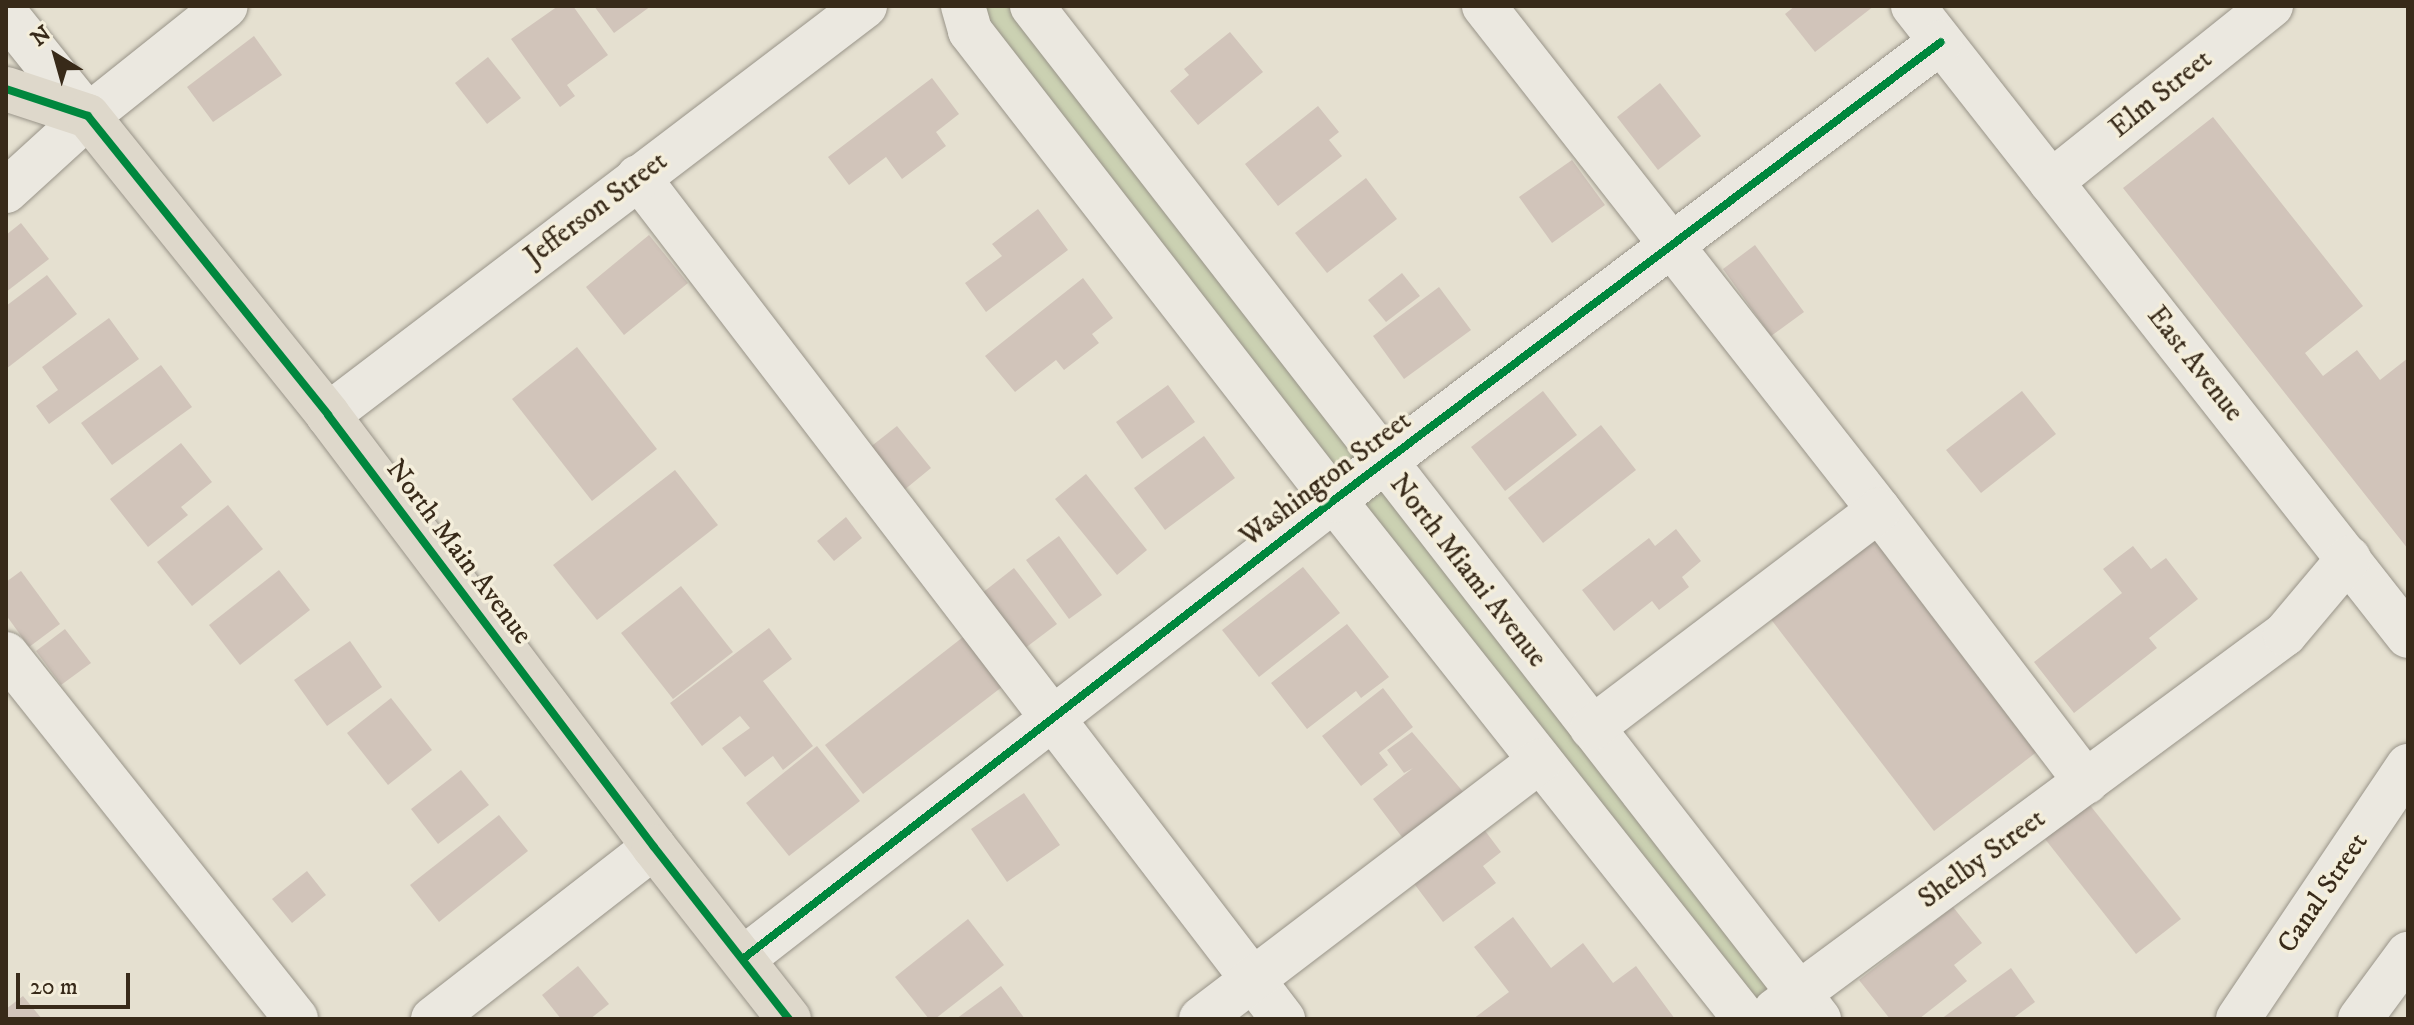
<!DOCTYPE html>
<style>
body{margin:0}
#map{position:relative;width:2414px;height:1025px;overflow:hidden;background:#e5e0d0;font-family:"IM FELL DW Pica",serif}
div>[style]{position:absolute}
.green>*{inset:0;background:#cbd1b2}
.building>*{inset:0;background:#d1c4ba}
.roads{filter:drop-shadow(0 0 2px #999489) drop-shadow(0 0 2px #999489)}
.minor>*{height:44px;margin:-22px;padding:0 22px;transform-origin:22px;border-radius:22px;background:#ebe8e0}
.major>*{height:44px;margin:-22px;padding:0 22px;transform-origin:22px;border-radius:22px;background:#ded8cb}
.cycleway>*{height:8px;margin:-4px;padding:0 4px;transform-origin:4px;border-radius:4px;background:#00873e}
span{translate:-50% -50%;white-space:nowrap;text-align:center;line-height:1.15;-webkit-text-stroke:7px #f4eedb;paint-order:stroke}
.street-label{font-size:28px;color:#382a19}
.frame{position:absolute;inset:0;border:8px solid #382a19;pointer-events:none}
.north{position:absolute;left:16px;top:16px;width:80px;height:80px;-webkit-text-stroke:6px #f4eedb;paint-order:stroke;rotate:323deg;font-size:22px;font-weight:700;line-height:32px;text-align:center;color:#382a19}
.north::after{content:'';display:block;margin:auto;width:28px;height:36px;background:#382a19;clip-path:polygon(50% 0,100% 100%,50% 72%,0 100%)}
.scale{position:absolute;left:16px;top:973px;width:114px;height:36px;box-sizing:border-box;border:4px solid #382a19;border-top:0;padding-left:10px;font-size:24px;line-height:28px;white-space:nowrap;color:#382a19;-webkit-text-stroke:6px #f4eedb;paint-order:stroke}
</style>
<div id="map">
<div class="green">
<i style="clip-path:polygon(963px 6px,1032px 6px,1800px 993px,1745px 1019px)"></i>
</div>
<div class="building">
<i style="clip-path:polygon(558px 6px,573px 6px,608px 55px,567px 85px,575px 96px,560px 107px,511px 39px)"></i>
<i style="clip-path:polygon(594px 6px,651px 6px,614px 33px)"></i>
<i style="clip-path:polygon(1795px 6px,1874px 6px,1815px 52px,1785px 14px)"></i>
<i style="clip-path:polygon(1230px 32px,1263px 72px,1198px 125px,1170px 91px,1189px 75px,1184px 69px)"></i>
<i style="clip-path:polygon(254px 36px,282px 75px,213px 122px,187px 87px)"></i>
<i style="clip-path:polygon(488px 57px,521px 98px,487px 124px,455px 83px)"></i>
<i style="clip-path:polygon(932px 78px,959px 114px,936px 132px,946px 146px,902px 179px,886px 157px,849px 185px,828px 157px)"></i>
<i style="clip-path:polygon(1660px 83px,1701px 136px,1658px 170px,1617px 117px)"></i>
<i style="clip-path:polygon(1318px 106px,1339px 132px,1329px 140px,1342px 156px,1278px 206px,1245px 164px)"></i>
<i style="clip-path:polygon(2213px 117px,2363px 306px,2305px 353px,2323px 376px,2357px 350px,2380px 380px,2408px 358px,2408px 549px,2123px 188px)"></i>
<i style="clip-path:polygon(1572px 160px,1605px 205px,1552px 243px,1519px 197px)"></i>
<i style="clip-path:polygon(1366px 178px,1397px 219px,1327px 273px,1295px 233px)"></i>
<i style="clip-path:polygon(1038px 209px,1068px 250px,986px 312px,965px 283px,1002px 256px,992px 244px)"></i>
<i style="clip-path:polygon(21px 223px,49px 259px,6px 292px,6px 235px)"></i>
<i style="clip-path:polygon(649px 235px,688px 283px,624px 335px,586px 287px)"></i>
<i style="clip-path:polygon(1755px 245px,1804px 312px,1771px 336px,1723px 269px)"></i>
<i style="clip-path:polygon(1402px 273px,1420px 296px,1386px 322px,1368px 300px)"></i>
<i style="clip-path:polygon(47px 275px,77px 314px,6px 369px,6px 306px)"></i>
<i style="clip-path:polygon(1083px 278px,1113px 318px,1092px 334px,1099px 343px,1064px 370px,1056px 360px,1015px 392px,985px 356px)"></i>
<i style="clip-path:polygon(1439px 287px,1471px 330px,1404px 379px,1373px 336px)"></i>
<i style="clip-path:polygon(109px 318px,139px 359px,49px 424px,36px 406px,58px 390px,42px 367px)"></i>
<i style="clip-path:polygon(577px 347px,657px 449px,592px 501px,512px 399px)"></i>
<i style="clip-path:polygon(161px 365px,192px 407px,112px 465px,81px 423px)"></i>
<i style="clip-path:polygon(1168px 385px,1195px 422px,1142px 459px,1116px 422px)"></i>
<i style="clip-path:polygon(1543px 391px,1577px 435px,1505px 491px,1471px 447px)"></i>
<i style="clip-path:polygon(2022px 391px,2056px 434px,1981px 493px,1946px 450px)"></i>
<i style="clip-path:polygon(1601px 425px,1636px 470px,1543px 543px,1508px 498px)"></i>
<i style="clip-path:polygon(897px 426px,931px 468px,898px 495px,864px 452px)"></i>
<i style="clip-path:polygon(1204px 436px,1235px 478px,1165px 530px,1134px 488px)"></i>
<i style="clip-path:polygon(181px 443px,212px 482px,181px 507px,188px 515px,148px 547px,110px 499px)"></i>
<i style="clip-path:polygon(675px 470px,718px 525px,597px 620px,553px 565px)"></i>
<i style="clip-path:polygon(1086px 474px,1147px 550px,1117px 575px,1055px 499px)"></i>
<i style="clip-path:polygon(228px 505px,263px 549px,192px 606px,157px 562px)"></i>
<i style="clip-path:polygon(846px 517px,862px 538px,834px 561px,817px 541px)"></i>
<i style="clip-path:polygon(1676px 529px,1701px 561px,1682px 577px,1689px 587px,1659px 610px,1652px 601px,1614px 631px,1582px 590px,1649px 538px,1655px 546px)"></i>
<i style="clip-path:polygon(1059px 536px,1102px 595px,1069px 619px,1026px 560px)"></i>
<i style="clip-path:polygon(1873px 538px,2038px 751px,1934px 831px,1770px 618px)"></i>
<i style="clip-path:polygon(2133px 546px,2151px 569px,2166px 558px,2198px 599px,2149px 638px,2157px 648px,2074px 713px,2034px 662px,2122px 593px,2103px 569px)"></i>
<i style="clip-path:polygon(1303px 567px,1340px 613px,1259px 677px,1222px 630px)"></i>
<i style="clip-path:polygon(1014px 568px,1057px 624px,1020px 652px,977px 597px)"></i>
<i style="clip-path:polygon(279px 570px,310px 610px,240px 665px,209px 625px)"></i>
<i style="clip-path:polygon(21px 571px,60px 624px,29px 647px,6px 615px,6px 582px)"></i>
<i style="clip-path:polygon(681px 586px,733px 652px,673px 699px,621px 633px)"></i>
<i style="clip-path:polygon(1347px 624px,1389px 677px,1361px 698px,1356px 691px,1307px 729px,1271px 683px)"></i>
<i style="clip-path:polygon(769px 628px,792px 659px,763px 681px,813px 746px,783px 770px,773px 756px,745px 777px,722px 748px,750px 728px,740px 716px,702px 746px,670px 703px)"></i>
<i style="clip-path:polygon(65px 629px,91px 663px,61px 685px,36px 651px)"></i>
<i style="clip-path:polygon(972px 630px,1011px 680px,863px 794px,825px 745px)"></i>
<i style="clip-path:polygon(350px 641px,382px 687px,327px 726px,294px 680px)"></i>
<i style="clip-path:polygon(1383px 688px,1413px 727px,1379px 753px,1388px 765px,1361px 786px,1322px 736px)"></i>
<i style="clip-path:polygon(391px 698px,432px 750px,388px 785px,347px 733px)"></i>
<i style="clip-path:polygon(1412px 732px,1465px 794px,1405px 841px,1373px 799px,1413px 768px,1404px 773px,1387px 750px)"></i>
<i style="clip-path:polygon(817px 746px,860px 801px,789px 856px,746px 803px)"></i>
<i style="clip-path:polygon(461px 770px,489px 805px,438px 844px,411px 809px)"></i>
<i style="clip-path:polygon(1024px 793px,1060px 845px,1007px 882px,971px 829px)"></i>
<i style="clip-path:polygon(2089px 804px,2181px 919px,2136px 954px,2045px 839px)"></i>
<i style="clip-path:polygon(499px 815px,528px 851px,439px 922px,410px 885px)"></i>
<i style="clip-path:polygon(1477px 820px,1501px 852px,1483px 866px,1496px 883px,1443px 922px,1406px 873px)"></i>
<i style="clip-path:polygon(307px 871px,326px 895px,292px 923px,272px 899px)"></i>
<i style="clip-path:polygon(1953px 907px,1982px 943px,1954px 965px,1967px 981px,1919px 1019px,1890px 1019px,1859px 980px)"></i>
<i style="clip-path:polygon(1513px 917px,1551px 968px,1583px 943px,1613px 983px,1636px 966px,1675px 1019px,1473px 1019px,1509px 992px,1474px 947px)"></i>
<i style="clip-path:polygon(968px 919px,1004px 965px,935px 1019px,929px 1019px,895px 977px)"></i>
<i style="clip-path:polygon(578px 966px,609px 1004px,590px 1019px,561px 1019px,542px 995px)"></i>
<i style="clip-path:polygon(2011px 968px,2035px 1002px,2012px 1019px,1941px 1019px)"></i>
<i style="clip-path:polygon(1001px 986px,1025px 1019px,956px 1019px)"></i>
<i style="clip-path:polygon(23px 996px,42px 1019px,6px 1019px,6px 1009px)"></i>
</div>
<div class="roads">
<div class="minor">
<i style="left:963px;top:6px;width:26px;rotate:74deg"></i>
<i style="left:970px;top:31px;width:594px;rotate:52.18deg"></i>
<i style="left:1334px;top:500px;width:662px;rotate:51.62deg"></i>
<i style="left:1032px;top:6px;width:1283px;rotate:52.16deg"></i>
<i style="left:1484px;top:6px;width:640px;rotate:51.91deg"></i>
<i style="left:1879px;top:510px;width:342px;rotate:52.7deg"></i>
<i style="left:1913px;top:6px;width:801px;rotate:51.84deg"></i>
<i style="left:6px;top:14px;width:131px;rotate:51.2deg"></i>
<i style="left:638px;top:177px;width:1061px;rotate:52.55deg"></i>
<i style="left:2051px;top:182px;width:282px;rotate:-38.7deg"></i>
<i style="left:6px;top:191px;width:111px;rotate:-42.4deg"></i>
<i style="left:88px;top:116px;width:176px;rotate:-38.6deg"></i>
<i style="left:328px;top:415px;width:675px;rotate:-37.29deg"></i>
<i style="left:6px;top:654px;width:466px;rotate:51.5deg"></i>
<i style="left:1592px;top:728px;width:360px;rotate:-37.2deg"></i>
<i style="left:744px;top:958px;width:747px;rotate:-37.82deg"></i>
<i style="left:1334px;top:500px;width:760px;rotate:-37.04deg"></i>
<i style="left:1775px;top:1011px;width:634px;rotate:-36.47deg"></i>
<i style="left:2285px;top:634px;width:99px;rotate:-49.9deg"></i>
<i style="left:433px;top:1019px;width:280px;rotate:-37.9deg"></i>
<i style="left:1201px;top:1019px;width:426px;rotate:-37.3deg"></i>
<i style="left:2238px;top:1019px;width:305px;rotate:-56.1deg"></i>
<i style="left:2360px;top:1019px;width:81px;rotate:-53.6deg"></i>
</div>
<div class="major">
<i style="left:6px;top:89px;width:86px;rotate:18.2deg"></i>
<i style="left:88px;top:116px;width:383px;rotate:51.2deg"></i>
<i style="left:328px;top:415px;width:541px;rotate:52.96deg"></i>
<i style="left:654px;top:847px;width:219px;rotate:51.9deg"></i>
</div>
</div>
<div class="cycleway">
<i style="left:6px;top:89px;width:86px;rotate:18.2deg"></i>
<i style="left:88px;top:116px;width:383px;rotate:51.2deg"></i>
<i style="left:328px;top:415px;width:541px;rotate:52.96deg"></i>
<i style="left:654px;top:847px;width:219px;rotate:51.9deg"></i>
<i style="left:744px;top:958px;width:747px;rotate:-37.82deg"></i>
<i style="left:1334px;top:500px;width:760px;rotate:-37.04deg"></i>
</div>
<div class="street-label">
<span style="left:2161px;top:94px;rotate:-39deg">Elm Street</span>
<span style="left:596px;top:209px;rotate:-37deg">Jefferson Street</span>
<span style="left:2195px;top:364px;rotate:52deg">East Avenue</span>
<span style="left:1326px;top:479px;rotate:-37deg">Washington Street</span>
<span style="left:459px;top:552px;rotate:53deg">North Main Avenue</span>
<span style="left:1468px;top:571px;rotate:52deg">North Miami Avenue</span>
<span style="left:1982px;top:859px;rotate:-36deg">Shelby Street</span>
<span style="left:2323px;top:893px;rotate:-56deg">Canal Street</span>
</div>
<div class="frame"></div>
<div class="north">N</div>
<div class="scale">20 m</div>
</div>
